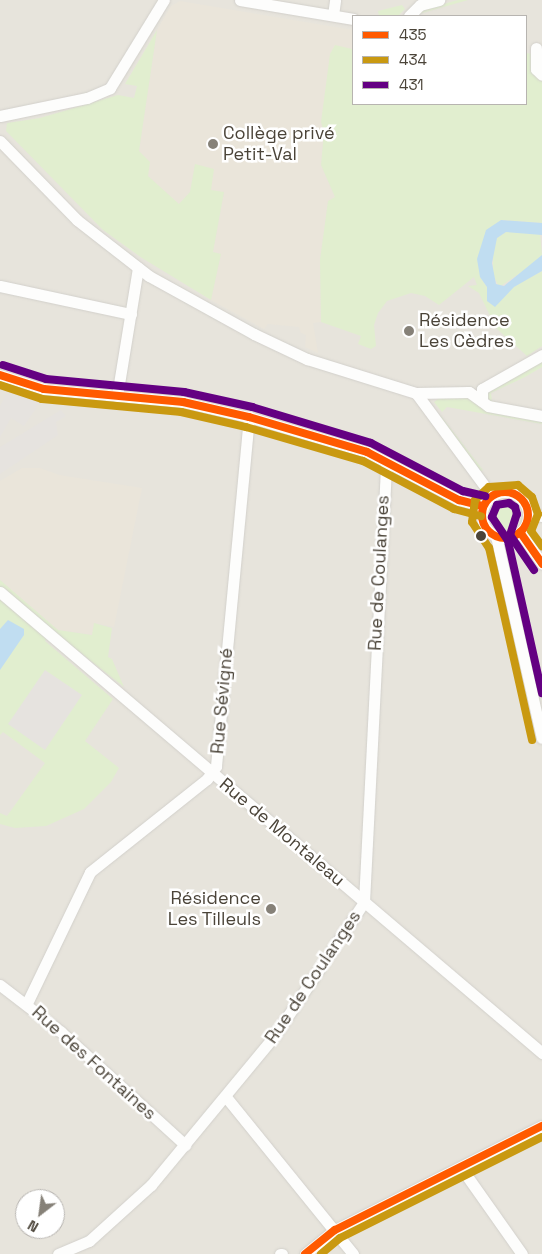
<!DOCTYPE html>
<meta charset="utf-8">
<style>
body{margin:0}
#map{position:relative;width:542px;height:1254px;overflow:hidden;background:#f4f2ee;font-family:"Space Grotesk",sans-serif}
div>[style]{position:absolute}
.residential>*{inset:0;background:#e7e4dc}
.education>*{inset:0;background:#eae5da}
.green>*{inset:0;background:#e1eecf}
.round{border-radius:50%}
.parking>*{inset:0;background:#e6e3df}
.water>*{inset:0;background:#c0ddf1}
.roads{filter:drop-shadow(0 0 1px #d2d0cb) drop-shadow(0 0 1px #d2d0cb)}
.minor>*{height:11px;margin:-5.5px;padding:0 5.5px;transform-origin:5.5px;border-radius:5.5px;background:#fdfdfc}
.minor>.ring{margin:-5.5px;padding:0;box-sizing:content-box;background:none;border:11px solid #fdfdfc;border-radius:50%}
.bus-1>*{height:8px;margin:-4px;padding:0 4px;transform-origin:4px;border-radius:4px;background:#ff5a00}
.bus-1>.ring{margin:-4px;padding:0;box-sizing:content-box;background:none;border:8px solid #ff5a00;border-radius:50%}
.bus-2>*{height:8px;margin:-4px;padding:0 4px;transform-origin:4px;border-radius:4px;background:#c99911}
.bus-3>*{height:8px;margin:-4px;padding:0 4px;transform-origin:4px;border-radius:4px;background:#640082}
.dots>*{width:14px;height:14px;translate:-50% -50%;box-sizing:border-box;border:2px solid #fff;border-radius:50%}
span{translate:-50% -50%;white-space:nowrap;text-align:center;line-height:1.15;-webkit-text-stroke:5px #fff;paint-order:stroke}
.poi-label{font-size:18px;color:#4b4439}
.left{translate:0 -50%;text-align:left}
.right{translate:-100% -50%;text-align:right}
.street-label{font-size:18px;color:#4b4439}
.legend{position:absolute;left:352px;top:15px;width:175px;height:90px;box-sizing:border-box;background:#fff;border:1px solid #b7b4b0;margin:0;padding:6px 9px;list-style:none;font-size:15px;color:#4b4439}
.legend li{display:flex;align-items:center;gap:10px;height:25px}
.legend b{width:25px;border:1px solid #b7b4b0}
.north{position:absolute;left:15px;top:1189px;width:50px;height:50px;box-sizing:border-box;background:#fff;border:1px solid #b7b4b0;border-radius:50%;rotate:210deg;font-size:14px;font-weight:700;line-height:20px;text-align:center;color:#4b4439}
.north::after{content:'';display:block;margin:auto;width:18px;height:22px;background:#868178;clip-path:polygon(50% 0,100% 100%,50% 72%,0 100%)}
</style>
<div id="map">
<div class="residential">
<i style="clip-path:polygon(evenodd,0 0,542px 0,542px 1254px,0 1254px,0 0,353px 16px,526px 16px,526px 104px,353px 104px,353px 16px,0 0,25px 1199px,55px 1199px,55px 1229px,25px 1229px,25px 1199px)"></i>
</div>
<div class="education">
<i style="clip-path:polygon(180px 1px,353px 30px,352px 49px,321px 122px,324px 132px,321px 165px,335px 197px,328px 202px,320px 260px,321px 322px,313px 323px,318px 353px,305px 347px,306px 335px,301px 333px,299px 327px,268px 324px,264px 329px,211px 300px,221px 254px,213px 252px,224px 192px,211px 191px,195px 164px,190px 192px,179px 204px,148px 176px,139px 151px,157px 30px,171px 6px)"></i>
<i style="clip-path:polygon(22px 468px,40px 468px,59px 475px,142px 488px,114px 627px,94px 623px,93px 635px,58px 630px,0 580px,0 481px)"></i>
</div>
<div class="green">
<i style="clip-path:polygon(458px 0,468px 0,412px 16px,418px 11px)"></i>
<i style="clip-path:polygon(402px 5px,405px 9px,398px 16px,379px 16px,378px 11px)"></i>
<i style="clip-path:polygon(157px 30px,139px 151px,150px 162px,148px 176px,179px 204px,190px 192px,195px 164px,214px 169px,211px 190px,224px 192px,213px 252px,221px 254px,211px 300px,142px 258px,103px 230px,6px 131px,7px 123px,40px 118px,118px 95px,134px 98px,137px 86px,125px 84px)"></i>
<i style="clip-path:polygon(353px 39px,353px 104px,526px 104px,526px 72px,536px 74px,542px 79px,542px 223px,501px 220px,480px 277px,487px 287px,487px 301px,542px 271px,542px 346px,527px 356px,496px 328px,479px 293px,468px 286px,477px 285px,474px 277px,439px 305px,425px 296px,411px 293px,387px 301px,378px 313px,374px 325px,376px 346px,371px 349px,358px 344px,361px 336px,321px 322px,320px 260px,328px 201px,335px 197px,321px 165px,324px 132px,321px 122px,330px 54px,335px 45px,352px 49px)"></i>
<i style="clip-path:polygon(526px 53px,532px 54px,533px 75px,526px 72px)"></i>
<i style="clip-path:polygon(506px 232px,540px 233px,542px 255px,534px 264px,499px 287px,493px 275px,493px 246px,497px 238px)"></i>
<i style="clip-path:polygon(542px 362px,542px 367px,525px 377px,491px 393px,492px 401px,542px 412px,488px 401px,488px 390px)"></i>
<i style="clip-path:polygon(470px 395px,542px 420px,542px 424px,447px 407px,442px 412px,434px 402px,441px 397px)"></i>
<i style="clip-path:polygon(441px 416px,483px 470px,480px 472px,439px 417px)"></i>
<i class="round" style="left:491px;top:501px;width:28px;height:28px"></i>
<i style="clip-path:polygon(0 580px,58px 630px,92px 635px,94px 623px,112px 628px,108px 657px,112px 659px,124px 687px,73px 647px,50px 634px,45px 641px,113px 699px,85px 741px,119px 768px,111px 782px,84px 809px,46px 826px,15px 828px,0 824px,0 813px,7px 816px,45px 763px,3px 732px,0 735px)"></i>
</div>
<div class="parking">
<i style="clip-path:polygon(6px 394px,18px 398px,20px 394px,41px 401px,24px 426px,11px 418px,0 437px,0 406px)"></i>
<i style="clip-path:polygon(61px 410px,66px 416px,56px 422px,58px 435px,0 474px,0 447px)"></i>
<i style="clip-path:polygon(45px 670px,82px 695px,45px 750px,8px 724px)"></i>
</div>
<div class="water">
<i style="clip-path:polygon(501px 220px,542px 223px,542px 235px,506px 232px,497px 238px,492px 263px,496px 284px,504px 286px,542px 255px,542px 271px,514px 287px,495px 307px,487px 301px,487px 287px,480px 277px,477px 259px,486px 230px)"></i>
<i style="clip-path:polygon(8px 620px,24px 629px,24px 635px,0 670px,0 629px)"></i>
</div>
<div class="roads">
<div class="minor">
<i style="left:240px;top:0;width:115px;rotate:9.5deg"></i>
<i style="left:333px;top:15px;width:15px;rotate:-82deg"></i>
<i style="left:409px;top:16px;width:16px;rotate:-45deg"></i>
<i style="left:420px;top:5px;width:20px;rotate:-15deg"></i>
<i style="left:536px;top:48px;width:21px;rotate:90deg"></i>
<i style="left:536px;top:69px;width:8px;rotate:45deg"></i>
<i style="left:0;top:116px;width:89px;rotate:-11.7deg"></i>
<i style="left:87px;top:98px;width:25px;rotate:-23deg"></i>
<i style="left:110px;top:88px;width:103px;rotate:-58.5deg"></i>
<i style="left:0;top:141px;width:110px;rotate:45.7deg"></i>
<i style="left:77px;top:220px;width:91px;rotate:37.9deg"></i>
<i style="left:149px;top:276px;width:120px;rotate:28.9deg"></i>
<i style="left:254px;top:334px;width:59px;rotate:25.3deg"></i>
<i style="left:307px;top:359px;width:114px;rotate:17.3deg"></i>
<i style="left:416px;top:393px;width:128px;rotate:53.6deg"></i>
<i style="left:0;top:286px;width:134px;rotate:12.1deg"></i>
<i style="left:0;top:375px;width:46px;rotate:17.7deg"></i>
<i style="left:44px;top:389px;width:140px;rotate:5.3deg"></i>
<i style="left:183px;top:402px;width:68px;rotate:12.8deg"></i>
<i style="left:249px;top:417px;width:123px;rotate:16.5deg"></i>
<i style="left:367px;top:452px;width:104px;rotate:27.6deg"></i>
<i style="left:459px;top:500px;width:25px;rotate:14deg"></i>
<i style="left:416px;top:393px;width:53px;rotate:-1.1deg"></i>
<i style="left:469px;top:392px;width:24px;rotate:36deg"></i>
<i style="left:488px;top:406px;width:55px;rotate:10.5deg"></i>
<i style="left:117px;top:396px;width:130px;rotate:-80.7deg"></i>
<i style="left:482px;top:401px;width:12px;rotate:-90deg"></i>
<i style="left:482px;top:389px;width:69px;rotate:-29.5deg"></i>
<i class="ring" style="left:482px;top:492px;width:35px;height:35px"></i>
<i style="left:528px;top:514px;width:14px;rotate:8deg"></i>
<i style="left:520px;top:532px;width:39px;rotate:55deg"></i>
<i style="left:496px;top:536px;width:207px;rotate:77.2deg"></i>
<i style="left:0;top:592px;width:712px;rotate:40.38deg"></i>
<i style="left:0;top:985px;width:77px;rotate:37.6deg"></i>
<i style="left:61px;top:1032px;width:168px;rotate:42.3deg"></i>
<i style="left:27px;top:1003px;width:145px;rotate:-64.3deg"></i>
<i style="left:90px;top:872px;width:149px;rotate:-38.5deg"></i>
<i style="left:207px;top:779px;width:16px;rotate:-55deg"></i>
<i style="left:216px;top:766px;width:351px;rotate:-84.6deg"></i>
<i style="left:226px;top:1097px;width:202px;rotate:51deg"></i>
<i style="left:462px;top:1169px;width:104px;rotate:54.8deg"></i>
<i style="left:58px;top:1254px;width:34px;rotate:-23deg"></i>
<i style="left:89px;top:1241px;width:84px;rotate:-42.1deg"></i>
<i style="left:151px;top:1185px;width:195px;rotate:-50.4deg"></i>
<i style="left:275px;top:1035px;width:160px;rotate:-56.2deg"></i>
<i style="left:364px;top:902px;width:440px;rotate:-87.1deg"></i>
<i style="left:280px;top:1254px;width:2px"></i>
<i style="left:305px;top:1254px;width:38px;rotate:-39deg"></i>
<i style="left:335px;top:1230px;width:232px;rotate:-26.7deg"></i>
</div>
</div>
<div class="bus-1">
<i style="left:0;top:375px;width:46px;rotate:17.7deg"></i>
<i style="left:44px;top:389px;width:140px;rotate:5.3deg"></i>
<i style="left:183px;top:402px;width:68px;rotate:12.8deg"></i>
<i style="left:249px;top:417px;width:123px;rotate:16.5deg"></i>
<i style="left:367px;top:452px;width:104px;rotate:27.6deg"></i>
<i style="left:459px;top:500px;width:25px;rotate:14deg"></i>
<i class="ring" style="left:482px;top:492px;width:38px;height:38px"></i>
<i style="left:520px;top:532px;width:39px;rotate:55deg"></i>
<i style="left:305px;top:1254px;width:38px;rotate:-39deg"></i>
<i style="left:335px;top:1230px;width:232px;rotate:-26.7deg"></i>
</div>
<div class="bus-2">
<i style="left:0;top:385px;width:44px;rotate:18.4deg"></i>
<i style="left:42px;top:399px;width:140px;rotate:5.3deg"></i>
<i style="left:181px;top:412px;width:67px;rotate:13deg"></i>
<i style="left:246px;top:427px;width:122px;rotate:16.2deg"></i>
<i style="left:363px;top:461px;width:103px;rotate:27.8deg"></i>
<i style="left:454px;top:509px;width:28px;rotate:15deg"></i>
<i style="left:532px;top:740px;width:197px;rotate:-102.6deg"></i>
<i style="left:489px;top:548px;width:31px;rotate:-123deg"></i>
<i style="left:472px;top:522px;width:22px;rotate:-82deg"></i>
<i style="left:475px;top:500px;width:19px;rotate:-43deg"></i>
<i style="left:489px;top:487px;width:29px;rotate:-4deg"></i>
<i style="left:518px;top:485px;width:18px;rotate:41deg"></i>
<i style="left:532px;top:497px;width:18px;rotate:71deg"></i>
<i style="left:538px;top:514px;width:18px;rotate:112deg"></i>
<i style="left:531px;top:531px;width:19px;rotate:54deg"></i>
<i style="left:321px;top:1254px;width:25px;rotate:-40deg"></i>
<i style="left:340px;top:1238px;width:226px;rotate:-26.6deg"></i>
</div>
<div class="bus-3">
<i style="left:3px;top:365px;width:45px;rotate:18deg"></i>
<i style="left:46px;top:379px;width:139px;rotate:5.4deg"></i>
<i style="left:184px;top:392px;width:70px;rotate:12.4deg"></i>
<i style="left:252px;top:407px;width:124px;rotate:16.8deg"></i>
<i style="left:371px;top:443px;width:104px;rotate:27.6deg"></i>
<i style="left:463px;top:491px;width:23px;rotate:13deg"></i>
<i style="left:534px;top:570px;width:42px;rotate:-124.4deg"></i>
<i style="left:510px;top:535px;width:22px;rotate:-72deg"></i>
<i style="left:517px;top:514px;width:7px;rotate:-106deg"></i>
<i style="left:515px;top:507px;width:7px;rotate:-146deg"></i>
<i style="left:509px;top:503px;width:12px;rotate:171deg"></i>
<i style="left:497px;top:505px;width:13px;rotate:113deg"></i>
<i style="left:492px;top:517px;width:29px;rotate:56deg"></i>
<i style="left:508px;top:541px;width:156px;rotate:77.4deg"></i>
</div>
<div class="dots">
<i style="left:213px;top:144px;background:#868178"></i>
<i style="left:409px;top:331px;background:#868178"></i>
<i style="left:481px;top:536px;background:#4b4439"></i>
<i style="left:271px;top:909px;background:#868178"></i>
</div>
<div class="poi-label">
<span class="left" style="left:223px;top:144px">Collège privé<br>Petit-Val</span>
<span class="left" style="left:419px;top:331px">Résidence<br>Les Cèdres</span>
<span class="right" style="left:261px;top:909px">Résidence<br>Les Tilleuls</span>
</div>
<div class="street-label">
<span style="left:379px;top:573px;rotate:-87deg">Rue de Coulanges</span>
<span style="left:222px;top:701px;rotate:-85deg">Rue Sévigné</span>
<span style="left:282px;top:832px;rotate:40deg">Rue de Montaleau</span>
<span style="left:313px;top:977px;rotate:-56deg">Rue de Coulanges</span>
<span style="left:94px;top:1063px;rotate:42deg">Rue des Fontaines</span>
</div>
<ul class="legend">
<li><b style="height:6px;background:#ff5a00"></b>435</li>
<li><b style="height:6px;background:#c99911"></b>434</li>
<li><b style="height:6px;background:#640082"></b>431</li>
</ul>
<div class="north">N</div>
</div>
